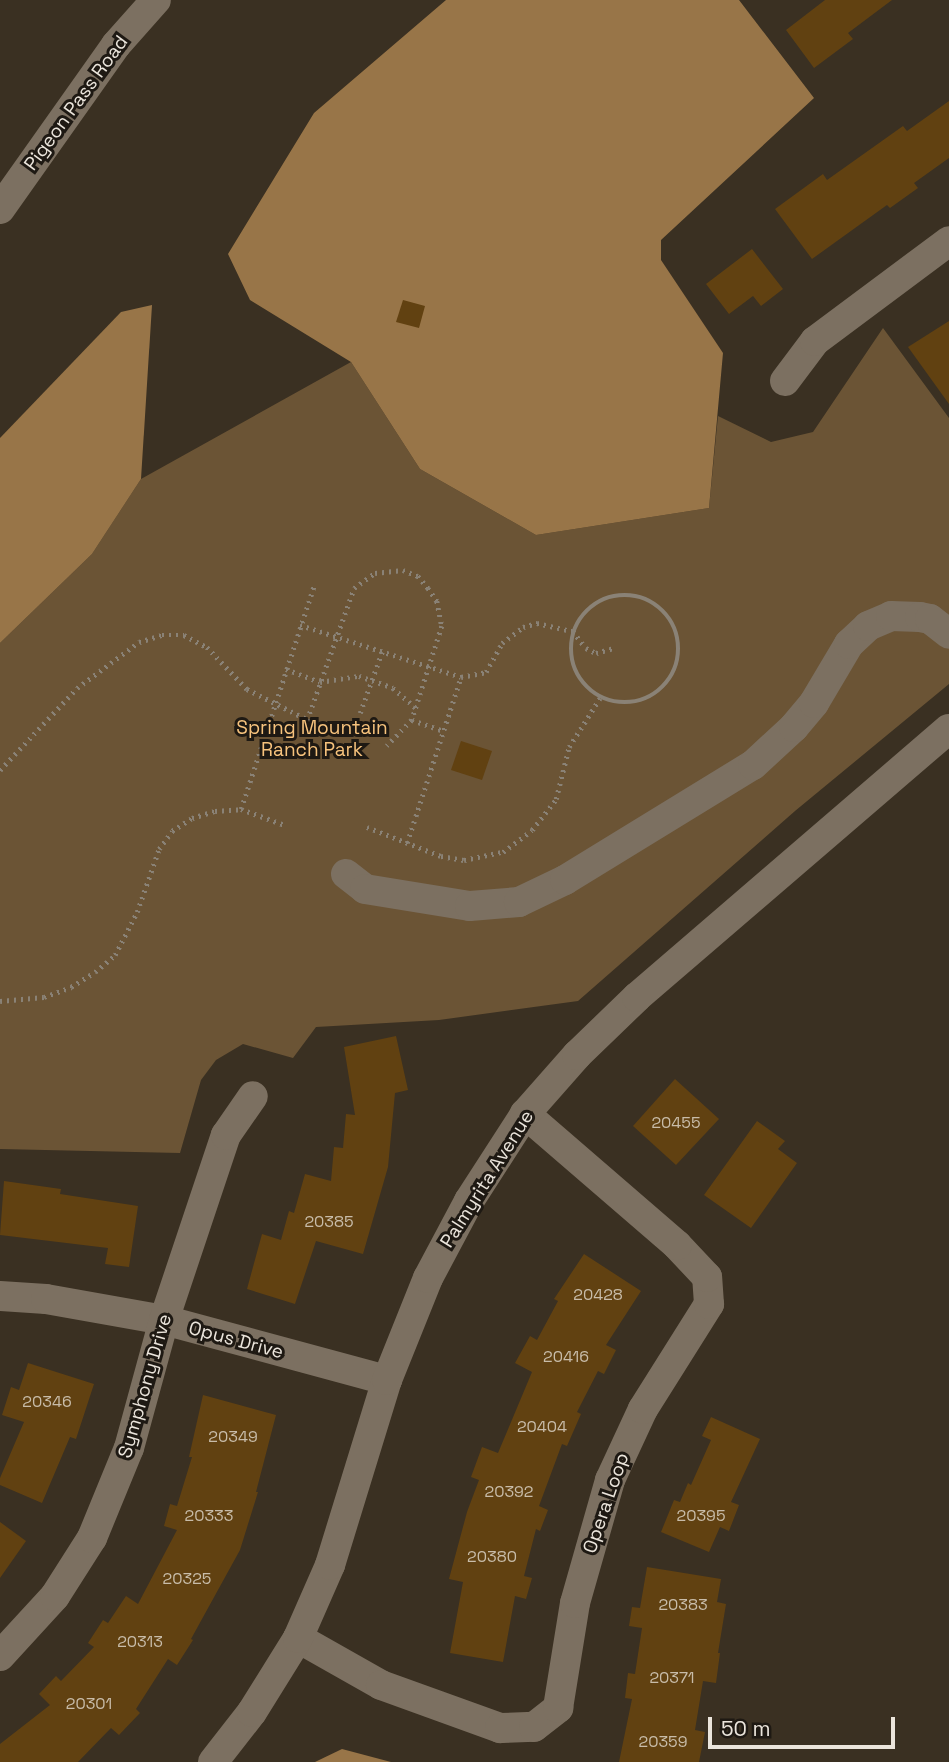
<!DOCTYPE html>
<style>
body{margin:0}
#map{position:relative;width:949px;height:1762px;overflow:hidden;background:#3a3022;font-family:"Space Grotesk",sans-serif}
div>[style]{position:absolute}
.green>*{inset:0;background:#6b5435}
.water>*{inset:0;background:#987548}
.building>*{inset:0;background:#614111}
.path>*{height:4.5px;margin-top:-2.25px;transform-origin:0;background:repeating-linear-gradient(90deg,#8a8276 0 2px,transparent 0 7px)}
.path>.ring{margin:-2.25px;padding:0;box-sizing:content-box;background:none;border:4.5px solid #8a8276;border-radius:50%}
.minor>*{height:30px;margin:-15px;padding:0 15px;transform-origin:15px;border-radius:15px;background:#7c7061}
span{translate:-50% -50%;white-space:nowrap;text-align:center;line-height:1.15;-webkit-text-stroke:6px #1e1913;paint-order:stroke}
.number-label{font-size:16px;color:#c8bca9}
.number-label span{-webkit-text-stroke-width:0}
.street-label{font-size:19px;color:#ebe5dc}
.park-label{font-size:19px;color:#f7c37d}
.scale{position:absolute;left:708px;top:1717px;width:187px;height:32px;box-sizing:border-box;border:4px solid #ebe5dc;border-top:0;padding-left:9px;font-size:21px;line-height:24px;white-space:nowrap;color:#ebe5dc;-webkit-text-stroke:5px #1e1913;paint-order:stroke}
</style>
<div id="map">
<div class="green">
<i style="clip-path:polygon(883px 328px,949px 418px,949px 684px,795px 811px,578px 1001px,439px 1020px,316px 1027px,293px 1058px,243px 1044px,216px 1060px,201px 1080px,180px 1153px,0 1149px,0 643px,92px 554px,141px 479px,351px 362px,420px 469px,536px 535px,709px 508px,718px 416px,771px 442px,813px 432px)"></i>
</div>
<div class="water">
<i style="clip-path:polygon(446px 0,739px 0,814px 98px,661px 240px,661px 260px,723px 353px,709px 508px,536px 535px,420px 469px,351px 362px,250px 300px,228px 254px,314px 113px)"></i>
<i style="clip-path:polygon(152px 305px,141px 479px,92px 554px,0 643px,0 438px,121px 312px)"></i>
<i style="clip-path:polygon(342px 1749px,391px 1762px,315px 1762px)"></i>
</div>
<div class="building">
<i style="clip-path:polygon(825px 0,892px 0,848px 33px,853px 39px,814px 68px,786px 30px)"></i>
<i style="clip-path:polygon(949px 101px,949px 158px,914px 183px,918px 188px,890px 208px,887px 205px,812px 259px,775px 209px,823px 174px,827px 180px,903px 126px,907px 131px)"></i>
<i style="clip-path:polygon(752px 249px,783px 289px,761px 306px,753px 296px,729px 314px,706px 284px)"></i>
<i style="clip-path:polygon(403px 300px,425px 306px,419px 328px,396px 322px)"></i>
<i style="clip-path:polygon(949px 321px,949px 404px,908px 347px)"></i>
<i style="clip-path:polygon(461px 741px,492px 751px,482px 780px,451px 770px)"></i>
<i style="clip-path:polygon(396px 1036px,408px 1090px,395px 1093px,388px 1167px,363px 1254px,316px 1241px,295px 1304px,247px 1289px,262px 1234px,281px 1240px,289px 1211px,294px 1213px,305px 1174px,331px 1181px,334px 1147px,343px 1148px,346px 1114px,355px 1115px,344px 1047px)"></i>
<i style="clip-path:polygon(675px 1079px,719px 1119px,676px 1165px,633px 1126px)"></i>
<i style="clip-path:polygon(757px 1121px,785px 1141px,778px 1149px,797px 1163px,751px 1228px,704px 1195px)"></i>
<i style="clip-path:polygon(4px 1181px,61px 1189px,60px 1194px,138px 1206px,129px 1267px,105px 1264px,108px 1248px,0 1235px)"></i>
<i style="clip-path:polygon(584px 1254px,641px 1291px,606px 1345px,616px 1350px,604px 1374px,598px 1371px,577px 1412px,581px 1414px,567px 1446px,562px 1444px,539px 1506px,548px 1510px,540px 1531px,536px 1529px,524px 1576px,532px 1578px,526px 1599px,515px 1596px,503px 1662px,450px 1653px,463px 1582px,449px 1579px,467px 1512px,479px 1480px,471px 1477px,482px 1447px,498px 1453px,532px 1372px,515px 1363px,530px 1336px,537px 1340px,558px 1301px,554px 1299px)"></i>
<i style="clip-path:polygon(28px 1363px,94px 1384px,76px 1439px,70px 1437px,42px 1503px,0 1485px,0 1478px,24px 1422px,2px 1415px,11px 1387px,19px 1390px)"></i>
<i style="clip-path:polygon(203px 1395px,276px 1415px,256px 1492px,258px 1492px,240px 1550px,191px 1639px,193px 1640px,177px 1665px,168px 1659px,136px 1709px,140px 1713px,119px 1735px,111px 1728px,78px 1762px,0 1762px,0 1744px,50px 1705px,39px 1694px,56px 1676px,61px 1681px,94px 1647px,88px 1643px,103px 1620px,108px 1623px,126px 1596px,138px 1604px,177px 1530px,164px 1526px,170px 1504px,177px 1506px,192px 1457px,189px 1457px)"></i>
<i style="clip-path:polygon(711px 1417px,760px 1439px,731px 1502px,739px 1505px,729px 1531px,720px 1527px,709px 1552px,661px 1532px,674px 1500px,680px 1502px,688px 1483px,691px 1485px,711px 1440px,702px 1436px)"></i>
<i style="clip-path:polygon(0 1522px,26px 1541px,0 1578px)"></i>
<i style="clip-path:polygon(647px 1567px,721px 1579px,717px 1602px,726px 1604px,718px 1653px,720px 1653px,716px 1683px,703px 1681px,695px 1730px,705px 1732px,699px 1762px,619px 1762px,632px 1699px,625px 1698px,628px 1673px,635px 1674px,642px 1628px,629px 1626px,632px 1607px,640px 1608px)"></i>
</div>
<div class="path">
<i class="ring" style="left:571px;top:595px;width:103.5px;height:103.5px"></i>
<i style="left:300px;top:625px;width:169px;rotate:17.9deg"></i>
<i style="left:461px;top:677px;width:25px;rotate:-11deg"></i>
<i style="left:486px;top:672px;width:33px;rotate:-61deg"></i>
<i style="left:502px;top:643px;width:26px;rotate:-37deg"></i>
<i style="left:523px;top:627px;width:15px;rotate:-16deg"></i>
<i style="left:537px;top:623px;width:37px;rotate:13deg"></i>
<i style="left:573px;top:631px;width:21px;rotate:53deg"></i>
<i style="left:586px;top:648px;width:11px;rotate:27deg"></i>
<i style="left:596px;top:653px;width:18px;rotate:-16deg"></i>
<i style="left:286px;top:669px;width:36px;rotate:21deg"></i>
<i style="left:320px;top:682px;width:39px;rotate:-9deg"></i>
<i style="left:359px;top:676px;width:36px;rotate:19deg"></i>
<i style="left:393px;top:688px;width:30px;rotate:41deg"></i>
<i style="left:360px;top:713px;width:65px;rotate:-70.2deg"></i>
<i style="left:307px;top:720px;width:140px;rotate:-70.4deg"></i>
<i style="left:354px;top:588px;width:26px;rotate:-36deg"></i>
<i style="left:375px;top:573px;width:28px;rotate:-6deg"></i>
<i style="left:403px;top:570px;width:16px;rotate:22deg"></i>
<i style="left:418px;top:576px;width:16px;rotate:50deg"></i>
<i style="left:428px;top:588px;width:16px;rotate:55deg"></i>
<i style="left:437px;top:601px;width:25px;rotate:79deg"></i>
<i style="left:442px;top:626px;width:99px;rotate:107.7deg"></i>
<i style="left:412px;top:720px;width:36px;rotate:134deg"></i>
<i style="left:412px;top:720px;width:34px;rotate:19deg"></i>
<i style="left:0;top:770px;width:112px;rotate:-46.8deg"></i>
<i style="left:77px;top:688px;width:77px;rotate:-36.6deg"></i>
<i style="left:139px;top:642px;width:24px;rotate:-17deg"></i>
<i style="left:162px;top:635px;width:22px"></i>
<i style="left:184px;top:635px;width:26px;rotate:28deg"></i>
<i style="left:207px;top:647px;width:58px;rotate:46.4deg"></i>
<i style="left:247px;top:689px;width:82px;rotate:26.9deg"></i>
<i style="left:241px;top:809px;width:235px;rotate:-71.9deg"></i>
<i style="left:367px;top:827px;width:79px;rotate:21.4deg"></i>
<i style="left:441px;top:856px;width:23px;rotate:10deg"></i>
<i style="left:464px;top:860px;width:40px;rotate:-12deg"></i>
<i style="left:503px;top:852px;width:36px;rotate:-37deg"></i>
<i style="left:532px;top:830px;width:39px;rotate:-52deg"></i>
<i style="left:556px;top:799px;width:54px;rotate:-76deg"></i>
<i style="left:569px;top:747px;width:58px;rotate:-57.7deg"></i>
<i style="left:407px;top:843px;width:175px;rotate:-72deg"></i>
<i style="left:0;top:1001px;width:44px;rotate:-5.2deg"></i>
<i style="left:44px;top:997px;width:29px;rotate:-20deg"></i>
<i style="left:71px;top:987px;width:28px;rotate:-32deg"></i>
<i style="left:95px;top:972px;width:26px;rotate:-40deg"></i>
<i style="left:115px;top:955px;width:48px;rotate:-62.9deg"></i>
<i style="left:137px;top:912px;width:67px;rotate:-70.8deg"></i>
<i style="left:159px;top:849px;width:22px;rotate:-54deg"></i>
<i style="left:172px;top:831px;width:24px;rotate:-33deg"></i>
<i style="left:192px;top:818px;width:24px;rotate:-17deg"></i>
<i style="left:215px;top:811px;width:26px;rotate:-4deg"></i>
<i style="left:241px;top:809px;width:47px;rotate:20deg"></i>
</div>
<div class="minor">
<i style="left:0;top:209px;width:201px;rotate:-54.7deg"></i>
<i style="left:116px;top:45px;width:60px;rotate:-48.4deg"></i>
<i style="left:785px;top:381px;width:50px;rotate:-53.1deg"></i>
<i style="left:815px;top:341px;width:167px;rotate:-36.7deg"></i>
<i style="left:346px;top:874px;width:24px;rotate:38deg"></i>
<i style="left:365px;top:889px;width:106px;rotate:9.2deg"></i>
<i style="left:470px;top:906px;width:49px;rotate:-4.7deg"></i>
<i style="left:519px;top:902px;width:51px;rotate:-25.6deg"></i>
<i style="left:565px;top:880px;width:220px;rotate:-31.5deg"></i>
<i style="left:753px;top:765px;width:56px;rotate:-42.8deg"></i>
<i style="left:794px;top:727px;width:31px;rotate:-50deg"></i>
<i style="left:814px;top:703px;width:69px;rotate:-59.3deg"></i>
<i style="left:849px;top:644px;width:26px;rotate:-43deg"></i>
<i style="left:868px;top:626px;width:25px;rotate:-23deg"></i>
<i style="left:891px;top:616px;width:29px;rotate:2deg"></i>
<i style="left:920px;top:617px;width:10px;rotate:11deg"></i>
<i style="left:930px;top:619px;width:24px;rotate:38deg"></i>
<i style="left:0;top:1296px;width:46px;rotate:3.7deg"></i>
<i style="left:46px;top:1299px;width:120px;rotate:10.1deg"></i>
<i style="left:164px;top:1320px;width:231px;rotate:15.1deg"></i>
<i style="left:298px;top:1638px;width:95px;rotate:29.5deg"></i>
<i style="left:381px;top:1685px;width:127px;rotate:19.9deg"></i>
<i style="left:500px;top:1728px;width:34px;rotate:-2deg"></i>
<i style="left:534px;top:1727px;width:31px;rotate:-38deg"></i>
<i style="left:558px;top:1708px;width:106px;rotate:-80.8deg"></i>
<i style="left:575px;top:1603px;width:128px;rotate:-74.1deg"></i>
<i style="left:610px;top:1480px;width:78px;rotate:-65.1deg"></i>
<i style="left:643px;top:1409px;width:124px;rotate:-57.8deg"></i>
<i style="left:709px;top:1304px;width:27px;rotate:-94deg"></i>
<i style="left:707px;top:1277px;width:44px;rotate:-133.2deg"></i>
<i style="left:677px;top:1245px;width:201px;rotate:-139.2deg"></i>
<i style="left:0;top:1656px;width:81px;rotate:-47.5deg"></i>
<i style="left:55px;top:1596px;width:69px;rotate:-57.5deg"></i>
<i style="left:92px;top:1538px;width:97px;rotate:-67.7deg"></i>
<i style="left:129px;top:1448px;width:133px;rotate:-74.7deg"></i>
<i style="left:164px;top:1320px;width:195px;rotate:-71.5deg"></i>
<i style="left:226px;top:1135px;width:47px;rotate:-55.3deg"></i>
<i style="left:213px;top:1762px;width:63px;rotate:-52deg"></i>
<i style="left:252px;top:1712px;width:87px;rotate:-58.1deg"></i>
<i style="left:298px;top:1638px;width:80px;rotate:-66.3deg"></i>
<i style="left:330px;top:1565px;width:194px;rotate:-72.9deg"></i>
<i style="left:387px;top:1380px;width:110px;rotate:-68.1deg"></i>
<i style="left:428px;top:1278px;width:87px;rotate:-62deg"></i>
<i style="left:469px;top:1201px;width:103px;rotate:-57.2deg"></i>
<i style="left:525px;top:1114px;width:79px;rotate:-48.6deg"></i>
<i style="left:577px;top:1055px;width:83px;rotate:-44deg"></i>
<i style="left:637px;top:997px;width:411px;rotate:-40.7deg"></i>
</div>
<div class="number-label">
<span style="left:676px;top:1123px">20455</span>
<span style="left:329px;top:1222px">20385</span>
<span style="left:598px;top:1295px">20428</span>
<span style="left:566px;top:1357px">20416</span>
<span style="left:47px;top:1402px">20346</span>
<span style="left:542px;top:1427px">20404</span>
<span style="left:233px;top:1437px">20349</span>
<span style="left:509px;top:1492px">20392</span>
<span style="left:209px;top:1516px">20333</span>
<span style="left:701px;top:1516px">20395</span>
<span style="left:492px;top:1557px">20380</span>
<span style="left:187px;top:1579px">20325</span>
<span style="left:683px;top:1605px">20383</span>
<span style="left:140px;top:1642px">20313</span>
<span style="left:672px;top:1678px">20371</span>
<span style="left:89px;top:1704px">20301</span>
<span style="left:663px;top:1742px">20359</span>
</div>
<div class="street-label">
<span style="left:76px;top:103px;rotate:-54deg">Pigeon Pass Road</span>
<span style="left:487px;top:1179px;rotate:-58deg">Palmyrita Avenue</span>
<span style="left:236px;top:1340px;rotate:15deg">Opus Drive</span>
<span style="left:145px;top:1386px;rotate:-74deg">Symphony Drive</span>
<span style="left:606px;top:1503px;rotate:-71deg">Opera Loop</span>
</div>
<div class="park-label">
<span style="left:312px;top:739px">Spring Mountain<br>Ranch Park</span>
</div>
<div class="scale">50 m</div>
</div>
